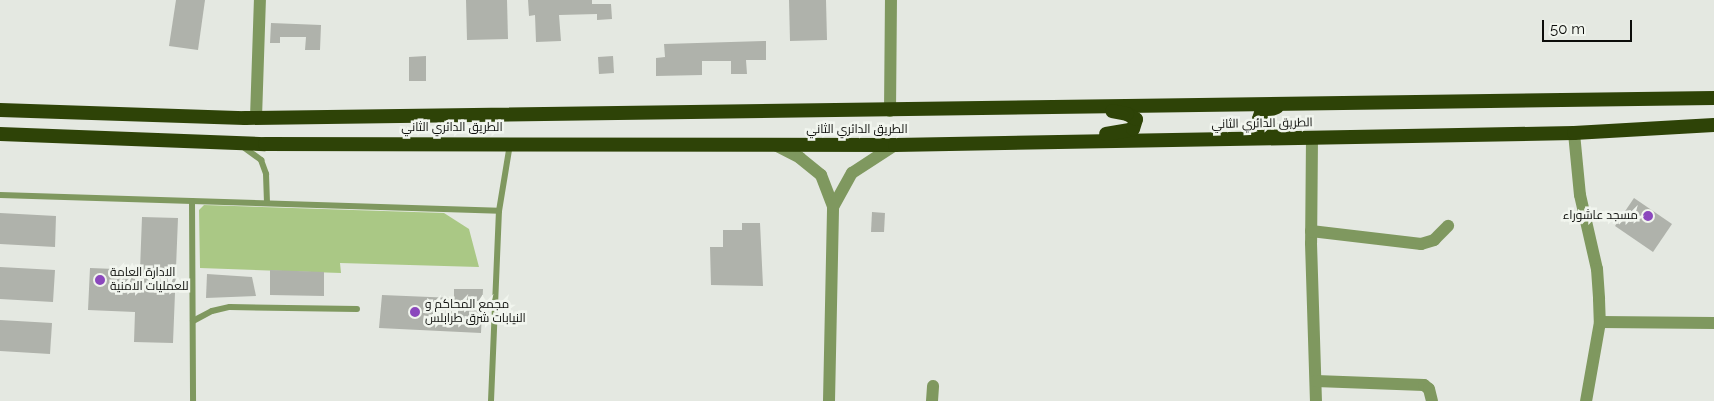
<!DOCTYPE html>
<meta charset="utf-8">
<style>
body{margin:0}
#map{position:relative;width:1714px;height:401px;overflow:hidden;background:#e4e8e1;font-family:Raleway,Cairo,sans-serif}
div>[style]{position:absolute}
.green>*{inset:0;background:#aac885}
.building>*{inset:0;background:#afb2ab}
.service>*{height:6px;margin:-3px;padding:0 3px;transform-origin:3px;border-radius:3px;background:#7f985f}
.minor>*{height:12px;margin:-6px;padding:0 6px;transform-origin:6px;border-radius:6px;background:#7f985f}
.trunk>*{height:14px;margin:-7px;padding:0 7px;transform-origin:7px;border-radius:7px;background:#2e4307}
.dots>*{width:14px;height:14px;translate:-50% -50%;box-sizing:border-box;border:2px solid #f1f5ee;border-radius:50%}
span{translate:-50% -50%;white-space:nowrap;text-align:center;line-height:1.15;-webkit-text-stroke:5px #f1f5ee;paint-order:stroke}
.street-label{font-size:12px;color:#0c0d0a}
.poi-label{font-size:12px;color:#0c0d0a}
.right{translate:-100% -50%;text-align:right}
.left{translate:0 -50%;text-align:left}
.scale{position:absolute;left:1542px;top:20px;width:90px;height:22px;box-sizing:border-box;border:2px solid #0c0d0a;border-top:0;padding-left:6px;font-size:15px;line-height:18px;white-space:nowrap;color:#0c0d0a;-webkit-text-stroke:4px #f1f5ee;paint-order:stroke}
</style>
<div id="map">
<div class="green">
<i style="clip-path:polygon(204px 205px,444px 213px,469px 229px,479px 267px,340px 263px,341px 273px,200px 268px,199px 210px)"></i>
</div>
<div class="building">
<i style="clip-path:polygon(176px 0,205px 0,198px 50px,169px 46px)"></i>
<i style="clip-path:polygon(466px 0,507px 0,508px 39px,467px 40px)"></i>
<i style="clip-path:polygon(528px 0,592px 0,592px 4px,611px 4px,612px 19px,597px 20px,597px 14px,559px 15px,561px 41px,536px 42px,535px 15px,529px 16px)"></i>
<i style="clip-path:polygon(789px 0,826px 0,827px 40px,790px 41px)"></i>
<i style="clip-path:polygon(271px 23px,321px 25px,320px 50px,305px 50px,306px 37px,280px 37px,280px 43px,270px 43px)"></i>
<i style="clip-path:polygon(766px 41px,766px 60px,746px 60px,747px 74px,731px 74px,731px 61px,702px 61px,702px 75px,656px 76px,656px 58px,665px 57px,664px 44px)"></i>
<i style="clip-path:polygon(426px 56px,426px 81px,409px 81px,409px 57px)"></i>
<i style="clip-path:polygon(613px 56px,614px 73px,599px 74px,598px 57px)"></i>
<i style="clip-path:polygon(1634px 198px,1672px 224px,1653px 252px,1615px 226px)"></i>
<i style="clip-path:polygon(872px 212px,885px 213px,884px 232px,871px 232px)"></i>
<i style="clip-path:polygon(0 213px,56px 216px,55px 247px,0 244px)"></i>
<i style="clip-path:polygon(142px 217px,178px 218px,173px 343px,134px 342px,135px 312px,88px 310px,90px 268px,140px 270px)"></i>
<i style="clip-path:polygon(742px 223px,760px 223px,763px 286px,711px 285px,710px 247px,723px 247px,723px 230px,742px 230px)"></i>
<i style="clip-path:polygon(0 267px,55px 270px,53px 302px,0 299px)"></i>
<i style="clip-path:polygon(270px 270px,324px 272px,324px 296px,270px 295px)"></i>
<i style="clip-path:polygon(207px 274px,252px 277px,256px 296px,206px 298px)"></i>
<i style="clip-path:polygon(454px 289px,483px 289px,481px 333px,379px 328px,382px 295px,454px 298px)"></i>
<i style="clip-path:polygon(0 320px,52px 323px,50px 354px,0 351px)"></i>
</div>
<div class="service">
<i style="left:242px;top:146px;width:24px;rotate:36deg"></i>
<i style="left:261px;top:160px;width:15px;rotate:70deg"></i>
<i style="left:266px;top:174px;width:29px;rotate:88deg"></i>
<i style="left:0;top:195px;width:499px;rotate:1.8deg"></i>
<i style="left:192px;top:201px;width:200px;rotate:89.7deg"></i>
<i style="left:193px;top:321px;width:21px;rotate:-28deg"></i>
<i style="left:212px;top:311px;width:18px;rotate:-13deg"></i>
<i style="left:230px;top:307px;width:127px;rotate:0.9deg"></i>
<i style="left:491px;top:401px;width:190px;rotate:-87.6deg"></i>
<i style="left:499px;top:211px;width:68px;rotate:-80.7deg"></i>
</div>
<div class="minor">
<i style="left:890px;top:111px;width:111px;rotate:-89.5deg"></i>
<i style="left:256px;top:118px;width:118px;rotate:-88.1deg"></i>
<i style="left:1574px;top:133px;width:62px;rotate:84.5deg"></i>
<i style="left:1580px;top:195px;width:76px;rotate:77.1deg"></i>
<i style="left:1597px;top:269px;width:30px;rotate:86deg"></i>
<i style="left:1599px;top:299px;width:23px;rotate:88deg"></i>
<i style="left:1600px;top:322px;width:80px;rotate:100deg"></i>
<i style="left:1312px;top:138px;width:105px;rotate:90.5deg"></i>
<i style="left:1311px;top:243px;width:158px;rotate:88.2deg"></i>
<i style="left:775px;top:145px;width:28px;rotate:27deg"></i>
<i style="left:800px;top:158px;width:27px;rotate:39deg"></i>
<i style="left:821px;top:175px;width:34px;rotate:69deg"></i>
<i style="left:1311px;top:231px;width:111px;rotate:6.7deg"></i>
<i style="left:1421px;top:244px;width:14px;rotate:-17deg"></i>
<i style="left:1434px;top:240px;width:20px;rotate:-45deg"></i>
<i style="left:1600px;top:322px;width:114px;rotate:0.5deg"></i>
<i style="left:1316px;top:381px;width:108px;rotate:2.1deg"></i>
<i style="left:1424px;top:385px;width:6px;rotate:39deg"></i>
<i style="left:1429px;top:389px;width:12px;rotate:76deg"></i>
<i style="left:829px;top:401px;width:194px;rotate:-88.8deg"></i>
<i style="left:833px;top:207px;width:39px;rotate:-61deg"></i>
<i style="left:852px;top:173px;width:51px;rotate:-33.1deg"></i>
<i style="left:932px;top:401px;width:15px;rotate:-86deg"></i>
</div>
<div class="trunk">
<i style="left:1277px;top:107px;width:17px;rotate:159deg"></i>
<i style="left:1261px;top:113px;width:6px;rotate:108deg"></i>
<i style="left:1259px;top:119px;width:8px;rotate:67deg"></i>
<i style="left:1262px;top:126px;width:25px;rotate:16deg"></i>
<i style="left:0;top:110px;width:245px;rotate:1.9deg"></i>
<i style="left:245px;top:118px;width:1469px;rotate:-0.78deg"></i>
<i style="left:0;top:134px;width:265px;rotate:2.2deg"></i>
<i style="left:265px;top:144px;width:630px;rotate:0.09deg"></i>
<i style="left:895px;top:145px;width:679px;rotate:-1.01deg"></i>
<i style="left:1574px;top:133px;width:140px;rotate:-3.3deg"></i>
<i style="left:1106px;top:134px;width:27px;rotate:-10deg"></i>
<i style="left:1133px;top:129px;width:10px;rotate:-73deg"></i>
<i style="left:1136px;top:119px;width:10px;rotate:-151deg"></i>
<i style="left:1127px;top:114px;width:15px;rotate:-169deg"></i>
</div>
<div class="dots">
<i style="left:1648px;top:216px;background:#8b48bd"></i>
<i style="left:100px;top:280px;background:#8b48bd"></i>
<i style="left:415px;top:312px;background:#8b48bd"></i>
</div>
<div class="street-label">
<span style="left:1262px;top:124px;rotate:-1deg">الطريق الدائري الثاني</span>
<span style="left:452px;top:128px">الطريق الدائري الثاني</span>
<span style="left:857px;top:130px">الطريق الدائري الثاني</span>
</div>
<div class="poi-label">
<span class="right" style="left:1638px;top:216px">مسجد عاشوراء</span>
<span class="left" style="left:110px;top:280px">الادارة العامة<br>للعمليات الامنية</span>
<span class="left" style="left:425px;top:312px">مجمع المحاكم و<br>النيابات شرق طرابلس</span>
</div>
<div class="scale">50 m</div>
</div>
